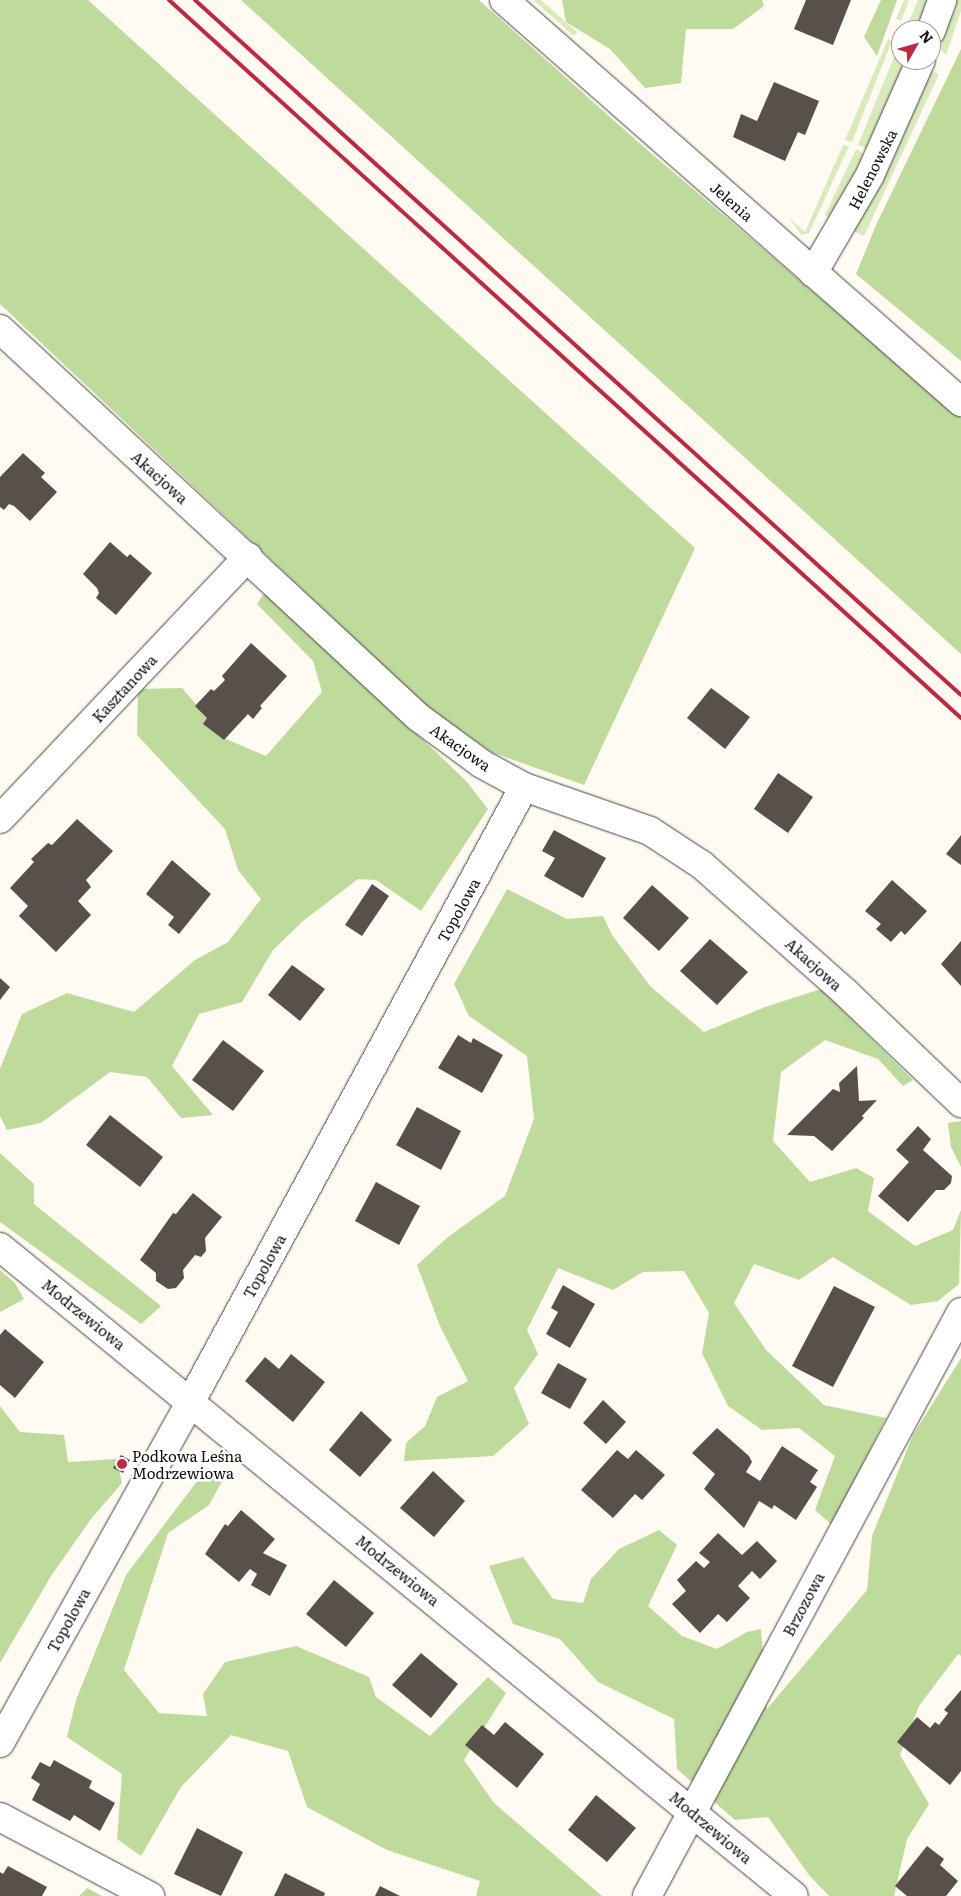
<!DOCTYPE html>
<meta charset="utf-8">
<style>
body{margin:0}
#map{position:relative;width:961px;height:1896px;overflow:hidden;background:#fffbf3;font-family:Literata,serif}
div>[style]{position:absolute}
.green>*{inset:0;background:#d9eabc}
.forest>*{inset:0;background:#bfdb9b}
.building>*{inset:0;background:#59504c}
.roads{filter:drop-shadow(0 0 1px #434343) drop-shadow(0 0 1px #434343)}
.street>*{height:28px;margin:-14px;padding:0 14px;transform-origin:14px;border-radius:14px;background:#fff}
.rail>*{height:4px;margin:-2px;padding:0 2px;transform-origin:2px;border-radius:2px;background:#c1273f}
.dots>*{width:14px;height:14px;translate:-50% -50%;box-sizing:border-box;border:2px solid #fff;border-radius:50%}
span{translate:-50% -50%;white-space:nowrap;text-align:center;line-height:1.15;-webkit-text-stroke:5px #fff;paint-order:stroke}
.street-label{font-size:15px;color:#101010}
.poi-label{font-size:15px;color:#101010}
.left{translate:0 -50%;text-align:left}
.north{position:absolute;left:891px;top:20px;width:50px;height:50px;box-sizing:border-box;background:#fff;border:1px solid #9f9f9f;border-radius:50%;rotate:52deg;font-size:14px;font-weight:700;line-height:20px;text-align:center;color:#101010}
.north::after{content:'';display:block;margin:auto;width:18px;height:22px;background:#c1273f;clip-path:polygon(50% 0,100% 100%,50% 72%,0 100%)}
</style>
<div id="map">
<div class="green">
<i style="clip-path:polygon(533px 0,541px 0,577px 32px,574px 36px)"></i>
<i style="clip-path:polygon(904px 0,909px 0,901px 21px,896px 19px)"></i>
<i style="clip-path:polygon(918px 0,929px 0,921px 23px,913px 26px,908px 24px)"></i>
<i style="clip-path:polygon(955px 0,961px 0,961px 11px,946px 55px,938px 47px,956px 7px)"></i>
<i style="clip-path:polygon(888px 39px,892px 41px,852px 142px,845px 140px)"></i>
<i style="clip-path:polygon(901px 40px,901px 60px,907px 60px,868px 149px,858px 145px)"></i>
<i style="clip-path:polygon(934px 72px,939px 74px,864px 236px,853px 231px,872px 199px,927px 75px)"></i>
<i style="clip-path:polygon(843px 145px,849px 146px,845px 155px,809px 233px,802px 235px,788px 217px,805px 232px)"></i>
<i style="clip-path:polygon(856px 149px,866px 155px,830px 219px,825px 215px)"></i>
</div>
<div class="forest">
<i style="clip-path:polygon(0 0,88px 0,695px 548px,584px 785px,491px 752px,425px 705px,0 304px)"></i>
<i style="clip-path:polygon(241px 0,479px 0,638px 142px,961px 418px,961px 654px)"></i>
<i style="clip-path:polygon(562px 0,762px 0,764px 6px,733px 29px,686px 29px,681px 83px,645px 88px,610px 49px,566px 22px)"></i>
<i style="clip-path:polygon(881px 0,897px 0,877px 56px,864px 37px)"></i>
<i style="clip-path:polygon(961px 49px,961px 361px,856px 274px,877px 223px)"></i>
<i style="clip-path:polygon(267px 589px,467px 782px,488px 809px,421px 911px,376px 880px,358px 879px,303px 921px,273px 950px,242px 1002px,199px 1014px,172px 1066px,213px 1115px,181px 1118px,147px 1077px,110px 1072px,41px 1123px,7px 1130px,0 1116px,0 1069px,22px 1014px,67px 993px,134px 1012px,195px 960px,228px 942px,261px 899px,238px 870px,225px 829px,137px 735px,138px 689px,182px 688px,226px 739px,266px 756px,322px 692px,313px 661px,257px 604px)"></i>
<i style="clip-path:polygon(507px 889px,567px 919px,603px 916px,612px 935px,650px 986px,704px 1032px,765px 1007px,821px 989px,913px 1080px,903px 1086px,878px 1059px,825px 1040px,781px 1072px,773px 1141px,810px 1182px,856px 1168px,874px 1178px,868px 1211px,915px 1246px,953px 1230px,961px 1210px,959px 1284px,938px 1301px,911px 1305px,833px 1257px,799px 1280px,754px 1264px,734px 1303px,766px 1350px,824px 1405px,886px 1418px,832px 1525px,815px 1510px,835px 1456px,799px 1428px,762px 1430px,728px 1406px,702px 1353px,709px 1313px,684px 1271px,643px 1272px,613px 1290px,558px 1268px,527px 1330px,538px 1354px,514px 1388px,529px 1424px,493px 1456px,404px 1461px,406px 1443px,425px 1426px,437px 1397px,468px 1381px,440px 1326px,417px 1265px,448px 1237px,505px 1196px,534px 1119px,527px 1056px,469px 1016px,454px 984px)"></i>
<i style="clip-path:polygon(961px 1121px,961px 1167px,951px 1147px,948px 1123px)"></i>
<i style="clip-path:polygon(0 1153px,34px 1184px,34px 1204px,161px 1306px,141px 1324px,0 1222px)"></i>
<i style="clip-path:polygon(0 1270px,15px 1283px,24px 1299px,0 1312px)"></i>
<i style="clip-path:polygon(961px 1358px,961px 1656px,958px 1654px,919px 1706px,900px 1755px,929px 1804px,907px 1839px,894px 1896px,829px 1896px,809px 1875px,768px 1817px,735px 1820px,677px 1769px,674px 1719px,598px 1682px,560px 1639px,513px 1624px,489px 1566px,523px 1557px,553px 1599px,583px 1603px,591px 1579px,619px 1549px,659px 1530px,677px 1545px,648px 1606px,682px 1636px,717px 1649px,747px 1632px,761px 1629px,767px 1709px,867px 1590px,872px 1536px,913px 1435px)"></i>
<i style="clip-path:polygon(0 1406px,20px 1432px,64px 1435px,68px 1462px,117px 1459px,122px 1483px,91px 1519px,51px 1576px,0 1663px)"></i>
<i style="clip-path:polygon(225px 1476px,209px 1505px,168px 1533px,124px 1670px,159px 1713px,207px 1716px,203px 1694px,225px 1662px,296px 1646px,369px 1677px,376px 1697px,430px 1736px,488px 1677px,506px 1693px,464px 1760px,494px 1803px,602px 1896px,476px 1896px,480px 1881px,387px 1850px,307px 1807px,288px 1751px,231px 1735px,181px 1787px,141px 1856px,117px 1839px,122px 1774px,67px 1737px,76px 1700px,126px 1575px,198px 1480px)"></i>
<i style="clip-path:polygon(87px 1888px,102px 1896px,79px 1896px)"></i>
</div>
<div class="building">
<i style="clip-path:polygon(806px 0,851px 0,833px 45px,794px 29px)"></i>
<i style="clip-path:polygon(774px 82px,819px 101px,805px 135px,798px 132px,785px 161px,733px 137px,741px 114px,757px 121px)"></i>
<i style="clip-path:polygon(23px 453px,45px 473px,41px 477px,57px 492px,30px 521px,14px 506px,9px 504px,4px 510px,0 507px,0 477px)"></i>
<i style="clip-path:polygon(110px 542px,127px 557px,130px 554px,152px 573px,116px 615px,96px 598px,99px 593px,97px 588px,83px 574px)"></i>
<i style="clip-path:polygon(251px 643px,287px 676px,260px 706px,262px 708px,253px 719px,248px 714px,224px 740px,203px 724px,207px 718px,195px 706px,211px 689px,214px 691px,225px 680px,222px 676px)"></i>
<i style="clip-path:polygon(711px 688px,750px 717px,725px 749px,687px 718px)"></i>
<i style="clip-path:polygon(778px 773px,813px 797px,788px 833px,754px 809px)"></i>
<i style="clip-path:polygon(77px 819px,113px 851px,86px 880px,91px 887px,78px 901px,91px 915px,56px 952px,19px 916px,28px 906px,10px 888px,34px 862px,31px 859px,48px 843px,52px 845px)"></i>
<i style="clip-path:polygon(554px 830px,606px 858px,583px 898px,544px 876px,555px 858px,542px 851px)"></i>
<i style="clip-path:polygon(961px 835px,961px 865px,946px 854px)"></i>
<i style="clip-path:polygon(172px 860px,211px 894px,179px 934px,168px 925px,174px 917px,146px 894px)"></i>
<i style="clip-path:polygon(892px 880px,927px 911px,905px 935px,901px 931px,891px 942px,876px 929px,881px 924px,865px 911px)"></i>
<i style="clip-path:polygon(372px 884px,389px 896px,362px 936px,345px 925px)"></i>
<i style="clip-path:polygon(652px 885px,689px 918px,659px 951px,623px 918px)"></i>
<i style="clip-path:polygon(710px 939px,748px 972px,717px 1005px,680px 971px)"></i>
<i style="clip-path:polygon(961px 941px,961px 986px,941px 964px)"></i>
<i style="clip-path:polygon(292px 965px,325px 989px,300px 1021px,268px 995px)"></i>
<i style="clip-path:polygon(0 978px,10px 987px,0 1000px)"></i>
<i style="clip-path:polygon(458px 1035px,471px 1043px,473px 1038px,503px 1055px,482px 1093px,438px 1068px)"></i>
<i style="clip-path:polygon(223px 1040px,264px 1071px,233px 1111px,192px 1080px)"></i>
<i style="clip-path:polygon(857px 1066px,859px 1101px,877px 1100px,862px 1116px,864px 1118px,832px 1151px,814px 1136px,787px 1135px,833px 1089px,840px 1092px,839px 1083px)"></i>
<i style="clip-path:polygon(417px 1107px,461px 1131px,441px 1170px,396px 1145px)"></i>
<i style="clip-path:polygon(110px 1115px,163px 1157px,140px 1187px,86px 1145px)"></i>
<i style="clip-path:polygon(918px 1126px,931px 1139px,923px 1150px,952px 1176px,951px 1183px,944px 1190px,936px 1190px,908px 1222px,878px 1196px,909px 1162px,896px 1150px)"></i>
<i style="clip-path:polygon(376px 1182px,420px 1206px,399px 1245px,355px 1221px)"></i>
<i style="clip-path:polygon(193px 1193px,222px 1217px,205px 1238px,206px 1251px,201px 1257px,195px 1255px,183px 1270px,184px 1278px,176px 1288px,168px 1289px,156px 1281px,156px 1273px,140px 1260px,173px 1213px,176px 1214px)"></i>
<i style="clip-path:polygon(563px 1285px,595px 1304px,570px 1348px,546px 1334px,558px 1312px,551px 1308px)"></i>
<i style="clip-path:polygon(834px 1286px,875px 1307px,833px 1387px,792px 1366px)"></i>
<i style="clip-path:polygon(5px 1329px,44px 1362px,15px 1398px,0 1385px,0 1335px)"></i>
<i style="clip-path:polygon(291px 1354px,325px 1382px,293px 1422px,245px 1381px,265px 1357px,279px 1369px)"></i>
<i style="clip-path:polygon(558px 1363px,587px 1379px,570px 1409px,541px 1393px)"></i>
<i style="clip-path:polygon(603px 1400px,626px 1422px,606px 1444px,583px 1423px)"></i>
<i style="clip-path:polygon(361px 1411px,392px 1440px,360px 1477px,329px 1450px)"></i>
<i style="clip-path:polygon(717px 1428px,749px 1456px,752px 1462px,746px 1472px,760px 1481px,782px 1446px,818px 1470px,810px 1482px,817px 1487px,796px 1520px,774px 1505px,772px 1509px,759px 1501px,744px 1528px,704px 1489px,715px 1474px,692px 1453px)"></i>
<i style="clip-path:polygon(617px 1450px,628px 1459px,636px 1450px,665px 1475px,642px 1500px,635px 1494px,613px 1518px,581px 1490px)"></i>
<i style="clip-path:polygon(121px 1455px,130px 1460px,123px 1473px,113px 1468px)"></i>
<i style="clip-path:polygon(433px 1471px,465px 1501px,434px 1537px,400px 1508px)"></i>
<i style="clip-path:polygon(241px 1510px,275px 1539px,263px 1553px,287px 1565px,270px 1596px,251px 1585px,257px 1574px,250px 1569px,239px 1582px,205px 1554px,225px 1524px,228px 1526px)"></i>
<i style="clip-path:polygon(718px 1533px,742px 1555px,757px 1541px,777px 1561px,760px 1579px,752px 1571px,738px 1586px,750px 1598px,727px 1622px,718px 1614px,700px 1633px,672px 1604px,686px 1591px,677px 1580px,696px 1561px,704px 1568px,710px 1562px,699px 1553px)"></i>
<i style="clip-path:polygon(334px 1580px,374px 1613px,346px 1647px,306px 1614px)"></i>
<i style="clip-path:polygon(421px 1653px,458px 1684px,431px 1718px,392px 1685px)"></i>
<i style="clip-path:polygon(961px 1690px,961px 1771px,950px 1785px,897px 1742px,917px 1717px,930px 1728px,935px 1722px,939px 1725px,948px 1713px,944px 1710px)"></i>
<i style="clip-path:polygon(505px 1722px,544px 1754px,517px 1788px,465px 1745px,482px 1725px,494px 1735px)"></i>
<i style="clip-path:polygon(54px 1760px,92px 1781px,89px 1788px,115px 1803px,100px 1831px,74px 1815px,70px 1821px,32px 1800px,40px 1784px,31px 1778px,40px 1762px,50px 1767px)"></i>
<i style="clip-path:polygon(596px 1795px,636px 1828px,607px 1862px,568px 1830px)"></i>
<i style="clip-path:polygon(197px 1828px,243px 1852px,221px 1896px,174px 1874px)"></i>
<i style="clip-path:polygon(927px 1846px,944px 1859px,940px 1865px,958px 1881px,946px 1896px,907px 1896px,895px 1886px)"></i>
<i style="clip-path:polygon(8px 1866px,47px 1887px,42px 1896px,0 1896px,0 1872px,3px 1874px)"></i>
<i style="clip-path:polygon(285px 1873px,325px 1893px,324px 1896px,274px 1896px)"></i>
<i style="clip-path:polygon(380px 1886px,400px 1896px,375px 1896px)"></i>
</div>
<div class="roads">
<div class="street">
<i style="left:504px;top:0;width:609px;rotate:41.34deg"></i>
<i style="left:931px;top:31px;width:33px;rotate:-70deg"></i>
<i style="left:813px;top:273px;width:113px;rotate:-59.8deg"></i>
<i style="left:870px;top:175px;width:126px;rotate:-66.1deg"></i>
<i style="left:0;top:329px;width:570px;rotate:42.87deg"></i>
<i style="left:418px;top:717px;width:79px;rotate:36.3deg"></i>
<i style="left:482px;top:764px;width:48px;rotate:28.7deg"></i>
<i style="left:524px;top:787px;width:133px;rotate:19.2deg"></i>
<i style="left:650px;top:831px;width:62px;rotate:33.2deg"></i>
<i style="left:702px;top:865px;width:191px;rotate:41.6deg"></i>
<i style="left:845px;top:992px;width:161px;rotate:43.7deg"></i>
<i style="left:0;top:819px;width:361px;rotate:-46.6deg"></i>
<i style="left:0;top:1247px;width:1025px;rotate:39.26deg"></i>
<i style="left:0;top:1743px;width:392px;rotate:-60.8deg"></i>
<i style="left:191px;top:1401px;width:698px;rotate:-61.53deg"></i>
<i style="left:0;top:1817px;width:170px;rotate:27.8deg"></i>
<i style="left:647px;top:1896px;width:663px;rotate:-61.73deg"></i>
</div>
</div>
<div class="rail">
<i style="left:169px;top:0;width:1069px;rotate:42.19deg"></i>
<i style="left:195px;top:0;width:1034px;rotate:42.22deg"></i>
</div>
<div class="dots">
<i style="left:122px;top:1464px;background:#c1273f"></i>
</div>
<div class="street-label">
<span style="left:872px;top:169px;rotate:-63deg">Helenowska</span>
<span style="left:732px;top:201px;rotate:41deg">Jelenia</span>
<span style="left:160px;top:477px;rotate:42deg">Akacjowa</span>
<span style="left:124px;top:688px;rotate:-47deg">Kasztanowa</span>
<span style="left:461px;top:747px;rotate:35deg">Akacjowa</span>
<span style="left:458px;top:910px;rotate:-61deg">Topolowa</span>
<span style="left:814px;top:964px;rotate:42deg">Akacjowa</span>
<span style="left:264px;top:1266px;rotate:-61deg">Topolowa</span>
<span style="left:84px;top:1314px;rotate:39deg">Modrzewiowa</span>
<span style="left:398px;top:1570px;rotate:39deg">Modrzewiowa</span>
<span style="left:803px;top:1604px;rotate:-62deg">Brzozowa</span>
<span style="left:68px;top:1620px;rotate:-61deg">Topolowa</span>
<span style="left:711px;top:1827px;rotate:40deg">Modrzewiowa</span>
</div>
<div class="poi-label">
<span class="left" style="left:132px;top:1464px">Podkowa Leśna<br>Modrzewiowa</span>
</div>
<div class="north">N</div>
</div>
